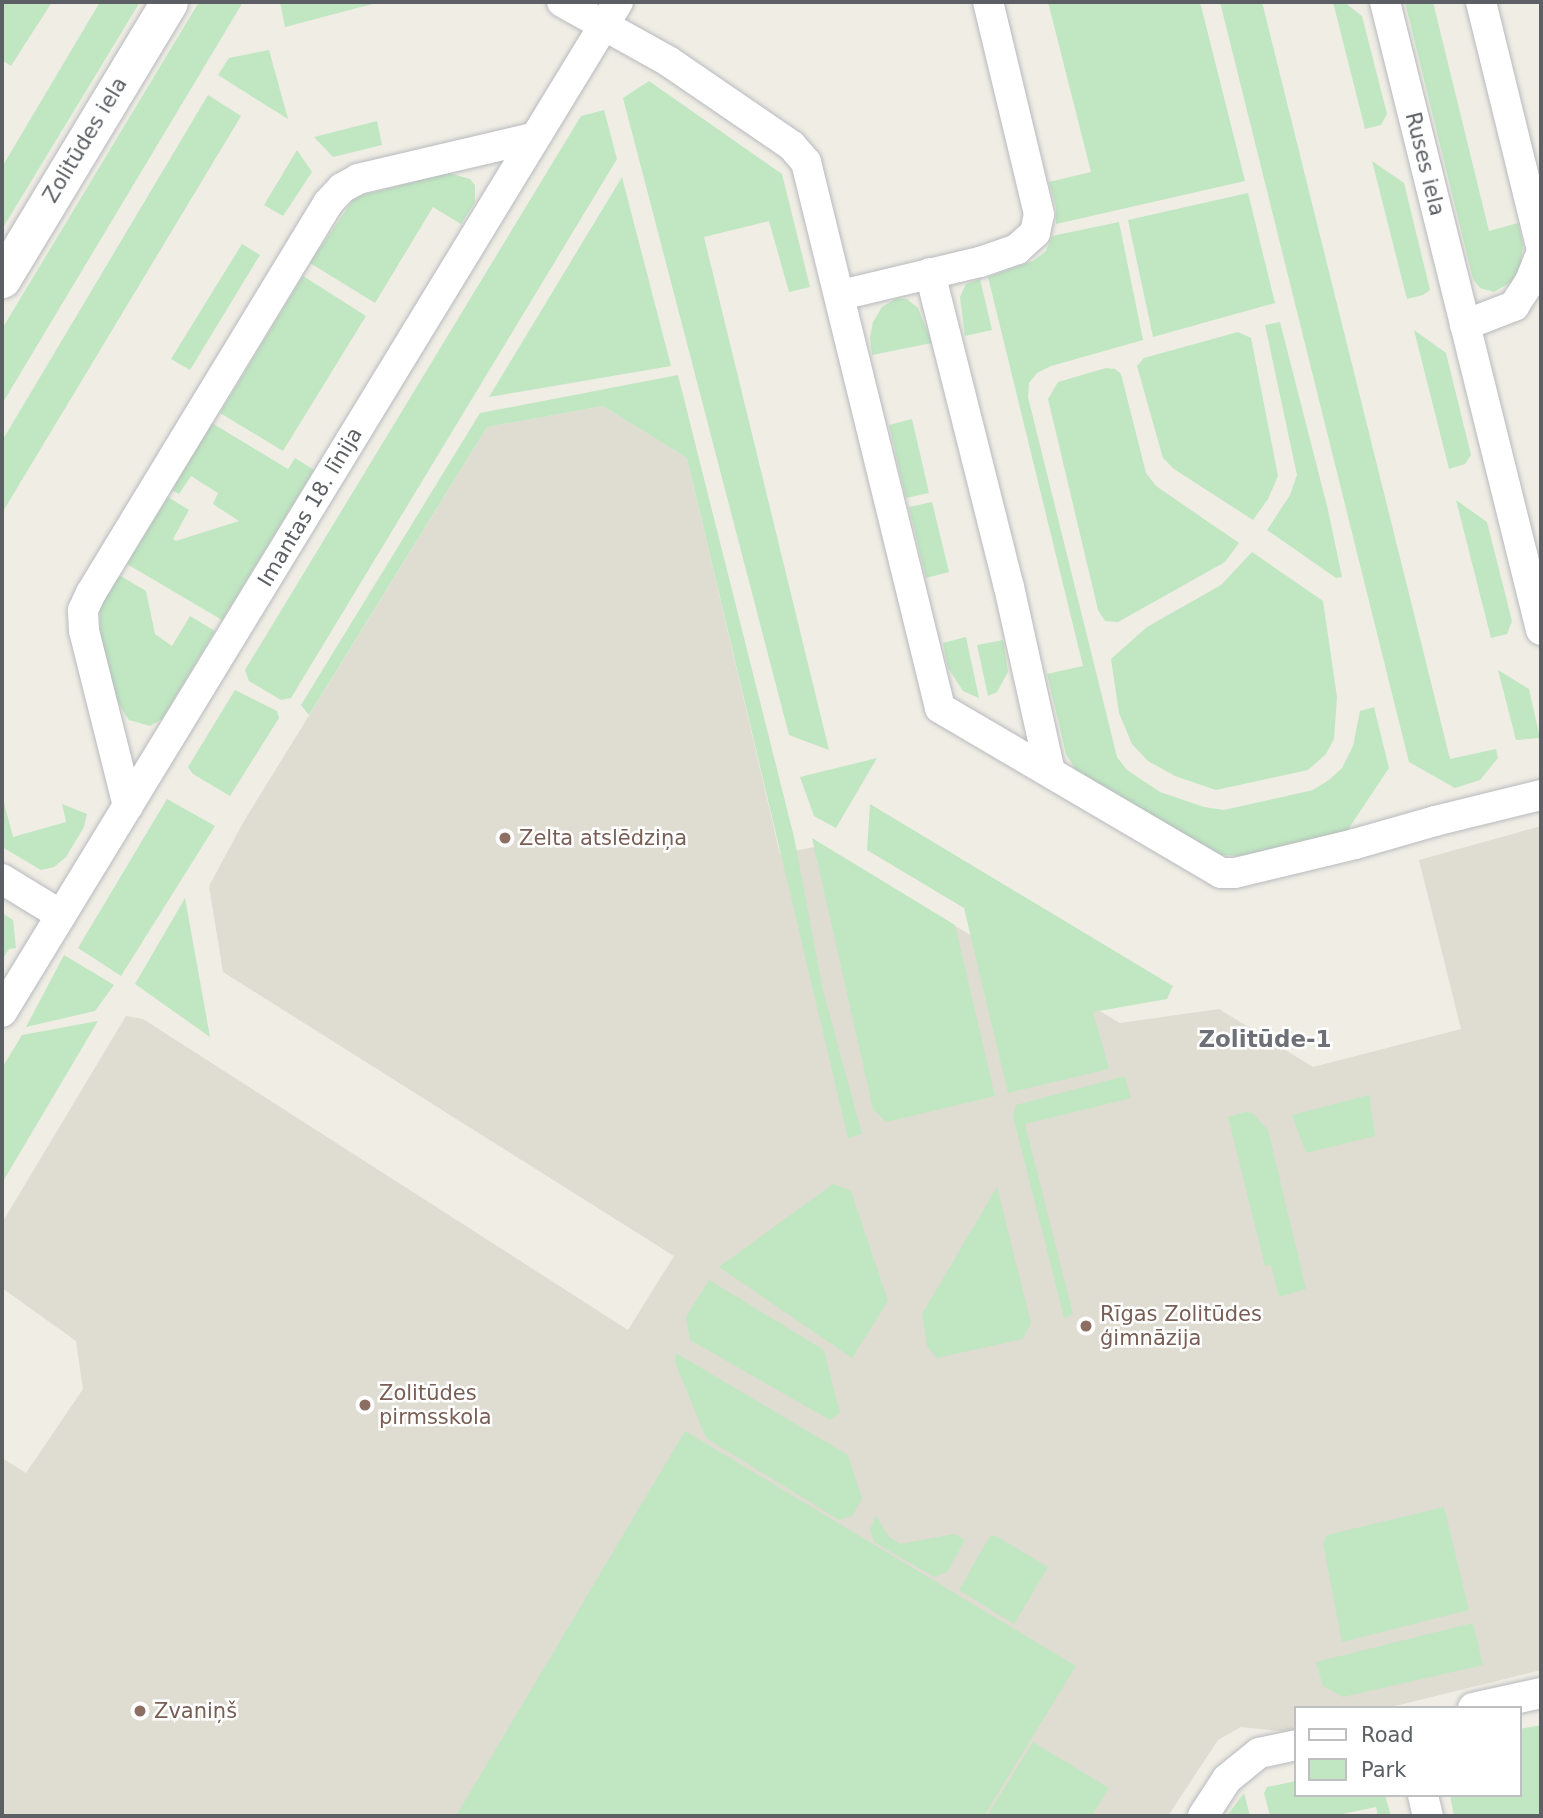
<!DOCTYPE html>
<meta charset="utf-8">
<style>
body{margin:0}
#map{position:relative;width:1543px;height:1818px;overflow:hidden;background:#efede4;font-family:"DejaVu Sans",sans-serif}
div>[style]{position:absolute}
.education>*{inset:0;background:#dfdcd2}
.green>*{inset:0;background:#c0e7c2}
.roads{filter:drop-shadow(0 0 2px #b7babe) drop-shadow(0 0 2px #b7babe)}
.minor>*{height:30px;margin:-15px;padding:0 15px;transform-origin:15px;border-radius:15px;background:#fff}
.tertiary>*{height:37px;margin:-18.5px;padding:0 18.5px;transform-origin:18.5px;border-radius:18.5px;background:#fff}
.dots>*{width:19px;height:19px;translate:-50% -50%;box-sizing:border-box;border:4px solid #fff;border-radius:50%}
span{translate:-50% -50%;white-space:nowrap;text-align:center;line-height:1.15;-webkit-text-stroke:5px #fff;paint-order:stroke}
.street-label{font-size:21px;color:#5c6065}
.education-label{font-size:21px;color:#785e54}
.left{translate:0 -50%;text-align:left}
.neighbourhood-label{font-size:23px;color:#6d7177;font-weight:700}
.frame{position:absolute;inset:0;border:4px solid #5c6065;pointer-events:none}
.legend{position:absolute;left:1294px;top:1706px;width:228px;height:91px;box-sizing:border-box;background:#fff;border:2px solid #bebfc1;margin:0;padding:9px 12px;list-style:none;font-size:21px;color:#5c6065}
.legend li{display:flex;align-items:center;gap:14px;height:35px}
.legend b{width:35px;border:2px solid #bebfc1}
</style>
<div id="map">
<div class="education">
<i style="clip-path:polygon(603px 406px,687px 458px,780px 854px,819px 846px,1120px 1023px,1219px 1009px,1313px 1067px,1461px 1029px,1419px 860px,1541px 826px,1541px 1670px,1387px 1708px,1296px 1708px,1296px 1730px,1289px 1732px,1241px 1727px,1218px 1740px,1168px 1816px,2px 1816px,2px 1458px,26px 1473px,83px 1389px,76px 1341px,2px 1288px,2px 1223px,126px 1016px,143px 1019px,628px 1330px,674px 1256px,223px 972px,209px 886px,244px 821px,487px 427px)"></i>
</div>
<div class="green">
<i style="clip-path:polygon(2px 2px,52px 2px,11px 66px,2px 60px)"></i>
<i style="clip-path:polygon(100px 2px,140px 2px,4px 226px,2px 167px)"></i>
<i style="clip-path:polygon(199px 2px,243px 2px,2px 404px,2px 329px)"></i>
<i style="clip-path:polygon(280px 2px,380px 2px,285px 27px)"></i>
<i style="clip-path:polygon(1048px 2px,1200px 2px,1245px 181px,1056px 224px,1056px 207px,1049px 182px,1091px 172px)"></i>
<i style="clip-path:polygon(1220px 2px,1262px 2px,1450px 759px,1496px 749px,1498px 758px,1480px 780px,1455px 788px,1409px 762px)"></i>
<i style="clip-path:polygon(1333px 2px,1344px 2px,1362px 16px,1387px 114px,1381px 125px,1365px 129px)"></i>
<i style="clip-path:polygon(1405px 2px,1433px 2px,1489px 231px,1518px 223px,1523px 245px,1520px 268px,1511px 282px,1494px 292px,1480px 288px,1473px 279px)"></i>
<i style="clip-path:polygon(269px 50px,288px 119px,218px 75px,229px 58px)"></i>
<i style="clip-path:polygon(649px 81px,782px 174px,810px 287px,789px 292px,769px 221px,704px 237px,829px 750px,789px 735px,623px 98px)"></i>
<i style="clip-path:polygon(208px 95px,241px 116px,2px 513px,2px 441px)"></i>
<i style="clip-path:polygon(604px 110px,617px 159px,291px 698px,281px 700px,249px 681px,245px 670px,581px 116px)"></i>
<i style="clip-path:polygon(377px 121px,382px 145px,333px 157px,314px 137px)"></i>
<i style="clip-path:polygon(297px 150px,312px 172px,283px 216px,264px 205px)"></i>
<i style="clip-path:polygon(1372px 161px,1404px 183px,1430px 290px,1423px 295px,1407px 299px)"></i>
<i style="clip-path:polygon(449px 173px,470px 179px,475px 185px,475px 202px,461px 224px,433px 207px,375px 303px,310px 263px,353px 200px,363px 195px)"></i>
<i style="clip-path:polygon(622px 177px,671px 366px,489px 397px)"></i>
<i style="clip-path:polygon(1248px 193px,1275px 303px,1153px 337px,1128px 220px)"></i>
<i style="clip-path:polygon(1119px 222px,1143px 340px,1051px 366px,1037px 373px,1029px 383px,1028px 397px,1117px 757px,1127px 770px,1160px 792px,1204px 807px,1224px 810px,1313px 790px,1329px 780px,1342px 768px,1353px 746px,1360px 711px,1374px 707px,1389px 768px,1347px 831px,1246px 856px,1218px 855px,1076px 770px,1066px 754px,1047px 674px,1083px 666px,988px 277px,1033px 261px,1046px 251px,1052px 236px)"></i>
<i style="clip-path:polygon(242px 244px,260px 255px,190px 370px,171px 359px)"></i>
<i style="clip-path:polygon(303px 276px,366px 316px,283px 451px,220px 413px)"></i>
<i style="clip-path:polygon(980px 279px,992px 330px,965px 336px,960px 297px,966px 284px)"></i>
<i style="clip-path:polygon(897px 298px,907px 299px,918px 308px,932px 343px,872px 355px,870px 337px,873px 322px,882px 307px)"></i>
<i style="clip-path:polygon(1280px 322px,1328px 510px,1342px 577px,1336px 578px,1267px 530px,1290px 495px,1297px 475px,1265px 325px)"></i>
<i style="clip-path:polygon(1414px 330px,1446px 353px,1471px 455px,1465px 464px,1449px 469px)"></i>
<i style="clip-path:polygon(1238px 332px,1251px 338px,1278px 476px,1268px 499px,1253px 520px,1174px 469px,1163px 458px,1137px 366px,1144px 358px)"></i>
<i style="clip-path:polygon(1106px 368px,1115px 369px,1121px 374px,1146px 473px,1156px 486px,1239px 543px,1225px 562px,1118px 622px,1105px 621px,1098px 610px,1048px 399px,1058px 382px)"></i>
<i style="clip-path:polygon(678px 375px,794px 837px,823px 990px,862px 1134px,848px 1138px,687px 458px,603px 406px,487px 427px,309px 715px,301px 705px,480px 413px)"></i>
<i style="clip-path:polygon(912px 419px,929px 493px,906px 498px,889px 425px)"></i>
<i style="clip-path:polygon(212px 423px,288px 469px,295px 458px,314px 470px,222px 620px,127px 564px,168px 497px,189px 510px,173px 539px,176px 541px,239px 521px,213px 504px,218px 493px,191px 476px,179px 494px,172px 490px)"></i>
<i style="clip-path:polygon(1456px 500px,1487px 522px,1512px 621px,1507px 634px,1491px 638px)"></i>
<i style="clip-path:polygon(932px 502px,949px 572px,926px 578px,909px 507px)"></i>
<i style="clip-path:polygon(1252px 552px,1323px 601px,1337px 697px,1334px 739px,1326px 754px,1308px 770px,1216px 790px,1175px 776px,1148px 761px,1132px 744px,1119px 713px,1111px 659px,1147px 627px,1221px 585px)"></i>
<i style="clip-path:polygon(119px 575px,146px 591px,155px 634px,172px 646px,190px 616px,215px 631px,162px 719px,150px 726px,129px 720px,123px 711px,115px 696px,100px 635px,100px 607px)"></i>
<i style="clip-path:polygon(966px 637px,979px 698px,963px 691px,948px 668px,943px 643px)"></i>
<i style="clip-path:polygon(1003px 640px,1008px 672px,997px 692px,988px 696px,977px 645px)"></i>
<i style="clip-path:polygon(1498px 670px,1529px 689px,1540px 738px,1516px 740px)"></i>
<i style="clip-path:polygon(235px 690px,277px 711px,279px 718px,230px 796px,193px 774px,188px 767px)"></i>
<i style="clip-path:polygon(877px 758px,836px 828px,814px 816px,800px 777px)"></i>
<i style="clip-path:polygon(2px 795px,13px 837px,66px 822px,62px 804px,87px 814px,84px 827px,66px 857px,54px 867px,41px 870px,2px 847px)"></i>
<i style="clip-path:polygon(167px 799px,215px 826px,121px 976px,78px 948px)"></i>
<i style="clip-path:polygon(870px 804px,1173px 986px,1167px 999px,1093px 1012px,1109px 1069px,1008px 1093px,964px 908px,867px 850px)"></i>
<i style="clip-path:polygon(812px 838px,955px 925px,995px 1096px,886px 1122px,873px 1109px)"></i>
<i style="clip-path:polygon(185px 898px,210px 1037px,135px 984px)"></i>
<i style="clip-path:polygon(2px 913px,13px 920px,16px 948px,9px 949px,2px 960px)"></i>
<i style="clip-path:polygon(64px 955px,114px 985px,95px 1011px,26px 1027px)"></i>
<i style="clip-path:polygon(98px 1021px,2px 1183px,2px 1068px,22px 1035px)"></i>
<i style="clip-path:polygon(1125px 1076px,1131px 1098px,1025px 1124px,1073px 1314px,1064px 1318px,1013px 1116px,1016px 1105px)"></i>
<i style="clip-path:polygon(1369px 1095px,1375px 1136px,1306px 1153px,1292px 1115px)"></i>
<i style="clip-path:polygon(1245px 1112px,1253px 1113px,1268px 1130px,1306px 1289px,1279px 1297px,1271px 1265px,1265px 1266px,1228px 1117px)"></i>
<i style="clip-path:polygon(833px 1184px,851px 1191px,888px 1301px,852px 1358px,719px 1267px)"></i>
<i style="clip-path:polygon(997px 1187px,1031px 1323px,1023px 1339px,937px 1358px,927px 1346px,922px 1314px)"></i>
<i style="clip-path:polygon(709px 1280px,824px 1350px,840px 1413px,830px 1420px,690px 1340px,686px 1317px)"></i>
<i style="clip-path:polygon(676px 1353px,848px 1455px,862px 1499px,852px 1516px,839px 1520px,706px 1438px,675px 1362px)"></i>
<i style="clip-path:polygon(685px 1431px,1076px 1666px,984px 1816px,456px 1816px)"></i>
<i style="clip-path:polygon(1444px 1507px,1469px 1610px,1342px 1642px,1323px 1543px,1327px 1535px)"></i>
<i style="clip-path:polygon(876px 1516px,889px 1537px,900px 1544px,955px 1534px,965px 1540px,947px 1572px,934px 1577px,874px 1542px,870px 1529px)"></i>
<i style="clip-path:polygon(990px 1536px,996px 1536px,1048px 1567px,1014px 1624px,959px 1590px)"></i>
<i style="clip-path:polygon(1473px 1623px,1483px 1665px,1343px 1697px,1323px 1686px,1316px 1662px)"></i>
<i style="clip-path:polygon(1541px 1725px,1541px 1816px,1454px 1816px,1450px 1795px,1520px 1795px,1520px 1729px)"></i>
<i style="clip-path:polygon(1033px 1742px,1109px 1788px,1092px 1816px,987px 1816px)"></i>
<i style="clip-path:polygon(1296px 1781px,1296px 1795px,1385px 1795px,1391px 1816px,1378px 1816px,1376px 1807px,1333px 1816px,1270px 1816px,1264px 1793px,1267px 1787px)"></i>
<i style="clip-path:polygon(1244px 1793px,1250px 1816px,1227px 1816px)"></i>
</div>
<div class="roads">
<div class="minor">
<i style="left:562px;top:2px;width:121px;rotate:29.1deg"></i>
<i style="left:668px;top:61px;width:150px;rotate:34.4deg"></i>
<i style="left:792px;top:146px;width:21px;rotate:49deg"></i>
<i style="left:806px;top:162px;width:562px;rotate:76.21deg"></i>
<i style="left:940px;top:708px;width:326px;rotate:30.4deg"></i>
<i style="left:1221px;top:873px;width:14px"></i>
<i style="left:1235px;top:873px;width:123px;rotate:-13.6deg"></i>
<i style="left:1355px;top:844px;width:83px;rotate:-16deg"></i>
<i style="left:1435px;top:821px;width:109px;rotate:-13.8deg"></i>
<i style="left:1385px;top:2px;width:647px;rotate:76.05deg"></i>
<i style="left:1481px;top:2px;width:252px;rotate:76.2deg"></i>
<i style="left:930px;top:273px;width:324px;rotate:75.9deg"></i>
<i style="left:1009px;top:587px;width:189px;rotate:77.5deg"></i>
<i style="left:841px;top:295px;width:143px;rotate:-13.4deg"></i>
<i style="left:980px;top:262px;width:39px;rotate:-19deg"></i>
<i style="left:1017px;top:249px;width:24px;rotate:-42deg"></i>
<i style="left:1035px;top:233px;width:19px;rotate:-78deg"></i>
<i style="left:1039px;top:214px;width:218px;rotate:-103.5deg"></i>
<i style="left:1465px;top:325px;width:53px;rotate:-21.2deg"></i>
<i style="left:1514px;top:306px;width:30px;rotate:-57deg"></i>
<i style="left:1530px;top:281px;width:29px;rotate:-68deg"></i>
<i style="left:128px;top:806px;width:180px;rotate:-104.1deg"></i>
<i style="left:84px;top:631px;width:21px;rotate:-93deg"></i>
<i style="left:83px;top:610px;width:19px;rotate:-65deg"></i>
<i style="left:91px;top:593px;width:456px;rotate:-58.7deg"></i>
<i style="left:328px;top:203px;width:21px;rotate:-47deg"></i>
<i style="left:342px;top:188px;width:18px;rotate:-29deg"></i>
<i style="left:358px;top:179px;width:180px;rotate:-13.2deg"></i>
<i style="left:2px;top:879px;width:69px;rotate:31.4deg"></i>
<i style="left:2px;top:1012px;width:1183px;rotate:-58.62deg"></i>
<i style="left:1473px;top:1708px;width:70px;rotate:-12.4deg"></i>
<i style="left:1423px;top:1795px;width:22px;rotate:77deg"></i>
<i style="left:1203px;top:1816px;width:44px;rotate:-57deg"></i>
<i style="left:1227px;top:1779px;width:41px;rotate:-39.1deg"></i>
<i style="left:1259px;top:1753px;width:38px;rotate:-12deg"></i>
</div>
<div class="tertiary">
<i style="left:2px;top:279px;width:323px;rotate:-58.9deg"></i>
</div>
</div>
<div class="dots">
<i style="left:505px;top:838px;background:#8d6e63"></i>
<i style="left:1086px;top:1326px;background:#8d6e63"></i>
<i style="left:365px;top:1405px;background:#8d6e63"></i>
<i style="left:140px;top:1711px;background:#8d6e63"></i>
</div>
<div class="street-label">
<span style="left:85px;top:140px;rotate:-59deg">Zolitūdes iela</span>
<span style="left:1425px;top:164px;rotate:76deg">Ruses iela</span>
<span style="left:310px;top:507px;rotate:-59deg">Imantas 18. līnija</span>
</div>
<div class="education-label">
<span class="left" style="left:519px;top:838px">Zelta atslēdziņa</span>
<span class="left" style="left:1100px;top:1326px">Rīgas Zolitūdes<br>ģimnāzija</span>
<span class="left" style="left:379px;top:1405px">Zolitūdes<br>pirmsskola</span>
<span class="left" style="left:154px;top:1711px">Zvaniņš</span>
</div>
<div class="neighbourhood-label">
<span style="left:1265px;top:1039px">Zolitūde-1</span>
</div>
<div class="frame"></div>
<ul class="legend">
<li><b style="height:9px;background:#fff"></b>Road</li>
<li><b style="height:19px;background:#c0e7c2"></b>Park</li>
</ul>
</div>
